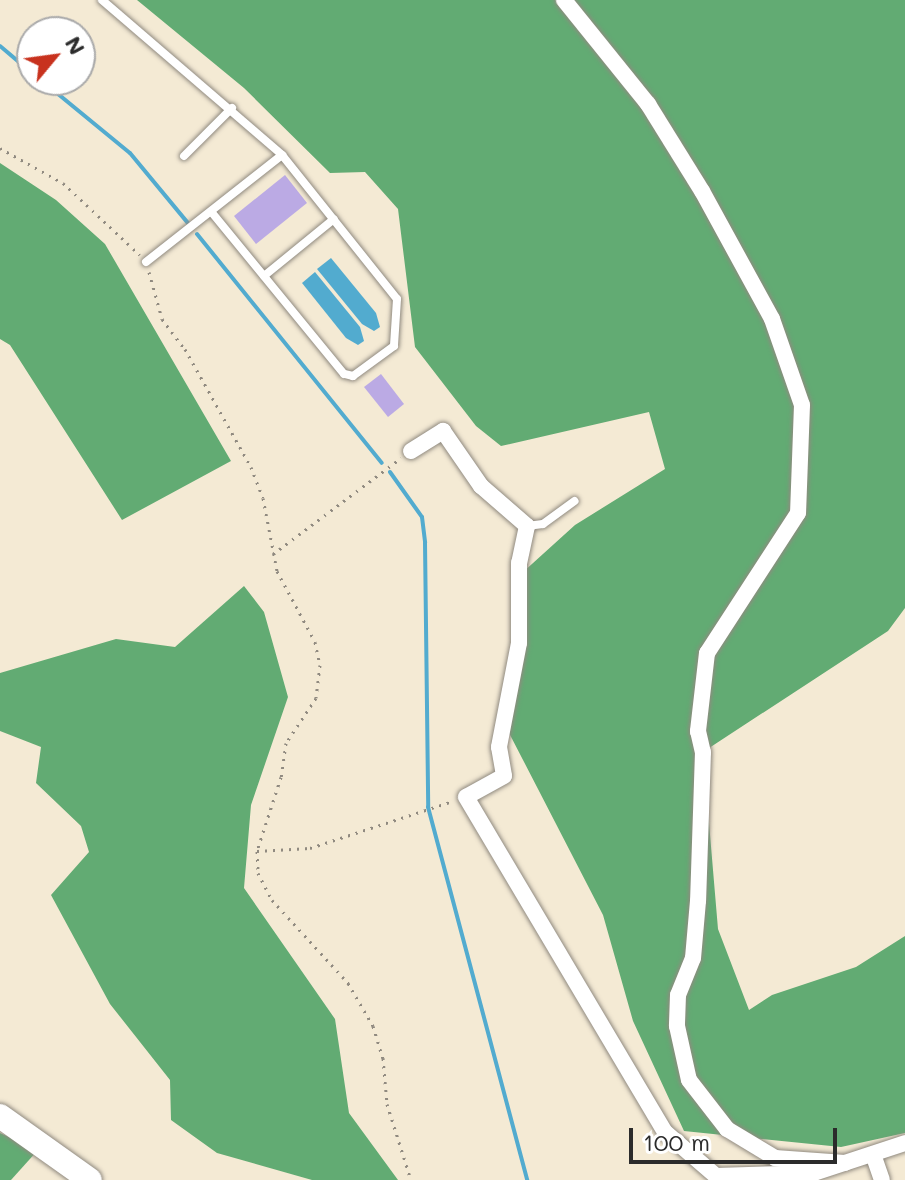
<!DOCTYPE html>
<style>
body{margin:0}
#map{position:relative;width:905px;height:1180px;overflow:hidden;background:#f4ead4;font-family:Mali,sans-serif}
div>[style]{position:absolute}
.forest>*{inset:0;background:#62ab73}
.water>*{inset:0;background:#52abcf}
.stream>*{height:4px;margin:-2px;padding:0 2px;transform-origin:2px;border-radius:2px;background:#52abcf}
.building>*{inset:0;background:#bbaae4}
.path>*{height:3px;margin-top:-1.5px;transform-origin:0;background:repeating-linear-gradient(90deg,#908a80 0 2px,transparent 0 8px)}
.roads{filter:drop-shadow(0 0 2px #908a80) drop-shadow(0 0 2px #908a80)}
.lane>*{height:8px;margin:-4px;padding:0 4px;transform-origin:4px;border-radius:4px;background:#fff}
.street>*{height:16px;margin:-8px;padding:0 8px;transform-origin:8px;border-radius:8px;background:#fff}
.secondary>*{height:24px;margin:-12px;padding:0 12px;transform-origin:12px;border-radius:12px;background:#fff}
span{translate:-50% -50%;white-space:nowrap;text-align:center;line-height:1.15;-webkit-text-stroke:7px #fff;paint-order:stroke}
.north{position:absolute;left:16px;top:16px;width:80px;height:80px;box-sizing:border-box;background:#fff;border:2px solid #aaa;border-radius:50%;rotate:61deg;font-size:22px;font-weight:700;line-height:32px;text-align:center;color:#2b2b2b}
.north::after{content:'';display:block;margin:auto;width:28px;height:36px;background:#c8321e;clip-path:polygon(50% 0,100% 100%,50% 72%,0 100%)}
.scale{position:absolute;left:629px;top:1128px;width:208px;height:36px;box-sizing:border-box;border:4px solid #2b2b2b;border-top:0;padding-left:10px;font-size:24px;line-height:28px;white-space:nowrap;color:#2b2b2b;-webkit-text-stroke:6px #fff;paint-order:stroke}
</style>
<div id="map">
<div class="forest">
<i style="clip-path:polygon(137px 0,905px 0,905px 608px,888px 631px,703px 752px,718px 929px,749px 1010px,772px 995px,856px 967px,905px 936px,905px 1133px,841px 1147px,684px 1131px,633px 1021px,603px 915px,506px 727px,522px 573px,575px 525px,665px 469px,649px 412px,501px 446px,476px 426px,415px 347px,398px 209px,365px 172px,330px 173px,244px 88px)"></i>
<i style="clip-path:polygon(0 163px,56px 200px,105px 244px,231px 461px,122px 520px,10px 345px,0 339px)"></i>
<i style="clip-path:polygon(244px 586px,264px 612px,288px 697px,251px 805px,244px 888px,335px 1019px,349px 1113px,398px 1180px,312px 1180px,217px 1153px,171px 1120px,170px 1080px,110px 1004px,51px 895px,89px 852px,81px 826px,36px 783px,41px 747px,0 731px,0 673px,116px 639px,175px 647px)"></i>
<i style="clip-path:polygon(0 1133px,38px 1150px,11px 1180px,0 1180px)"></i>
</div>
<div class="water">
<i style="clip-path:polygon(331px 258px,376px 313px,380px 327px,374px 331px,362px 324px,317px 269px)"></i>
<i style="clip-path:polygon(315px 272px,360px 327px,364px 341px,358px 345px,346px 338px,302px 283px)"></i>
</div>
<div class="stream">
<i style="left:0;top:46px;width:42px;rotate:40.2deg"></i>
<i style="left:41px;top:80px;width:115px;rotate:39.4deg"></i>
<i style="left:130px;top:153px;width:91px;rotate:50.4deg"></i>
<i style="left:197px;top:234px;width:294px;rotate:51.1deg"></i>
<i style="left:390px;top:472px;width:55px;rotate:54.6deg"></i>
<i style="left:422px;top:517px;width:26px;rotate:83deg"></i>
<i style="left:425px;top:543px;width:264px;rotate:89.3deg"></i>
<i style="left:428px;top:807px;width:386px;rotate:75.1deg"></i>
</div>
<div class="building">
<i style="clip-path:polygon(285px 175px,307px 203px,256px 244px,234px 216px)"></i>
<i style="clip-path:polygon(381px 374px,404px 404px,388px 417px,364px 387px)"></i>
</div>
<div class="path">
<i style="left:0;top:148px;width:72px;rotate:29.1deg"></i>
<i style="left:63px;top:183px;width:105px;rotate:43.1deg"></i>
<i style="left:149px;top:272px;width:49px;rotate:74.5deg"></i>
<i style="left:162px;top:319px;width:38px;rotate:53deg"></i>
<i style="left:185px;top:349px;width:135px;rotate:60.8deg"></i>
<i style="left:251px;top:467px;width:33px;rotate:69deg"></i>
<i style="left:263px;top:498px;width:74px;rotate:79.1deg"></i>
<i style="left:277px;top:571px;width:81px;rotate:61.8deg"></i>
<i style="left:315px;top:642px;width:24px;rotate:78deg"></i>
<i style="left:320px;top:665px;width:33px;rotate:97deg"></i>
<i style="left:316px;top:698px;width:54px;rotate:123.7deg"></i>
<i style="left:286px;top:743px;width:34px;rotate:98deg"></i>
<i style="left:281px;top:777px;width:78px;rotate:108deg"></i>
<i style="left:257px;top:851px;width:22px;rotate:87deg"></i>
<i style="left:258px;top:873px;width:30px;rotate:63deg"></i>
<i style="left:272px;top:900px;width:113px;rotate:47.5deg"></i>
<i style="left:348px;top:983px;width:50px;rotate:59.8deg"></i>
<i style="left:373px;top:1026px;width:34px;rotate:73deg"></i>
<i style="left:383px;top:1058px;width:46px;rotate:85deg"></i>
<i style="left:387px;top:1104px;width:80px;rotate:72.5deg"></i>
<i style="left:273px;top:554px;width:160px;rotate:-36.9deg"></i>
<i style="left:257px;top:851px;width:53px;rotate:-3.2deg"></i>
<i style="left:310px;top:848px;width:151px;rotate:-18.2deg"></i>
</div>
<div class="roads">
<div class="lane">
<i style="left:102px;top:0;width:238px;rotate:40.7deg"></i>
<i style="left:282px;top:155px;width:184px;rotate:51.4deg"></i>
<i style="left:397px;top:299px;width:47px;rotate:93.7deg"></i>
<i style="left:394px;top:346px;width:51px;rotate:143.8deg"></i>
<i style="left:353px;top:376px;width:9px;rotate:-167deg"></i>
<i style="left:344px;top:374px;width:208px;rotate:-129.3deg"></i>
<i style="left:184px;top:156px;width:68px;rotate:-45deg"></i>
<i style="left:146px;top:262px;width:173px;rotate:-38.2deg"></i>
<i style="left:264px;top:276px;width:90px;rotate:-39.2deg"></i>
<i style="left:527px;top:526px;width:16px;rotate:-7deg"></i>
<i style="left:543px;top:524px;width:39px;rotate:-36deg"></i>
</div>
<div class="street">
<i style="left:564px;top:0;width:134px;rotate:51.1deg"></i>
<i style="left:648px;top:104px;width:102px;rotate:58.2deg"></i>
<i style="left:702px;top:191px;width:146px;rotate:61.3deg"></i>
<i style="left:772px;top:319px;width:91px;rotate:70.8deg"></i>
<i style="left:802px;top:405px;width:108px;rotate:92.1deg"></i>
<i style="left:798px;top:513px;width:167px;rotate:123deg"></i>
<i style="left:707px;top:653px;width:79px;rotate:96.6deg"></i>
<i style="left:698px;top:731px;width:22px;rotate:77deg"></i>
<i style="left:703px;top:752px;width:149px;rotate:91.9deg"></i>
<i style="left:698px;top:901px;width:57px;rotate:95deg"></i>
<i style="left:693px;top:958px;width:40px;rotate:112deg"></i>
<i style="left:678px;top:995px;width:31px;rotate:92deg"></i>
<i style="left:677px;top:1026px;width:55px;rotate:77.5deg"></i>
<i style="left:689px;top:1080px;width:62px;rotate:52.2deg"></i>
<i style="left:727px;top:1129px;width:56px;rotate:31.1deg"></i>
<i style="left:775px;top:1158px;width:70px;rotate:4.1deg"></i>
<i style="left:411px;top:451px;width:38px;rotate:-32deg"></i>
<i style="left:443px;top:431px;width:67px;rotate:55.4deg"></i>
<i style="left:481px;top:486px;width:61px;rotate:41deg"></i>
<i style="left:527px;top:526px;width:38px;rotate:102deg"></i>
<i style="left:519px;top:563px;width:80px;rotate:90deg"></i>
<i style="left:519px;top:643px;width:106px;rotate:100.9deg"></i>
<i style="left:499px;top:747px;width:29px;rotate:80deg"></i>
<i style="left:504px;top:776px;width:43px;rotate:151.1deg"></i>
<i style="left:466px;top:797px;width:390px;rotate:59.3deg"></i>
<i style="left:665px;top:1132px;width:67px;rotate:40.8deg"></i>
<i style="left:716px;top:1176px;width:98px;rotate:-1.8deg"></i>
<i style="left:814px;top:1173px;width:96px;rotate:-18.2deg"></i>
<i style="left:874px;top:1157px;width:24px;rotate:71deg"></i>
</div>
<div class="secondary">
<i style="left:0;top:1116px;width:110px;rotate:35.4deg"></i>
</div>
</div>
<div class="north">N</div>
<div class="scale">100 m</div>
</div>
